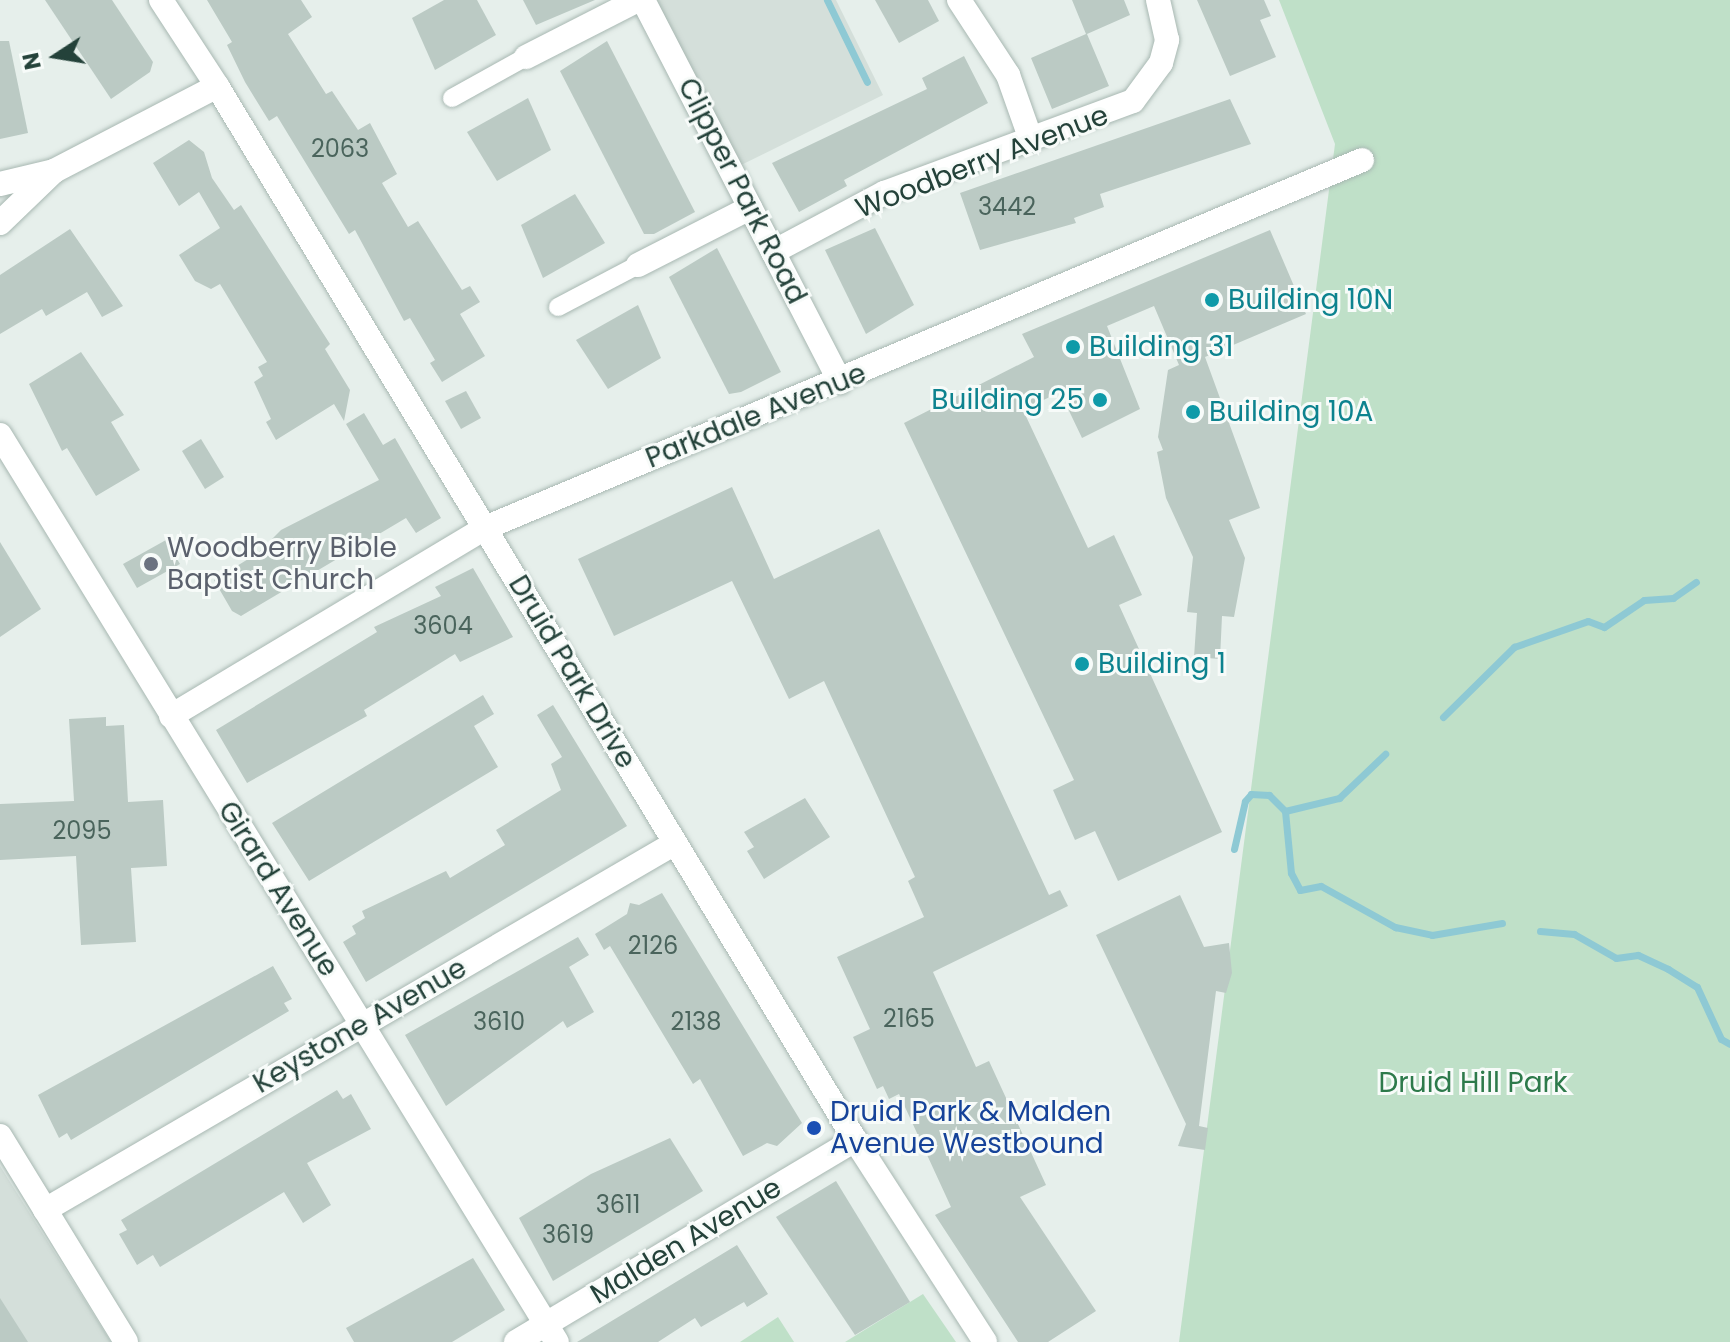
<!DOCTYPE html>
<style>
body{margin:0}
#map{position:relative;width:1730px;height:1342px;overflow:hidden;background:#e6efeb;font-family:Poppins,sans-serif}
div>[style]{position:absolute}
.built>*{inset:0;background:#d4dfda}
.green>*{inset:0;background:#bfe0c8}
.stream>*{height:7px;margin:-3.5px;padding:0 3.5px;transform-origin:3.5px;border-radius:3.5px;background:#8ec9d4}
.building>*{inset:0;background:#bbcac4}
.roads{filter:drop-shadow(0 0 2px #a8b8b2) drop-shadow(0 0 2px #a8b8b2)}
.pedestrian>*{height:18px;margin:-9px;padding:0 9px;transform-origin:9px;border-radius:9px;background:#fff}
.minor>*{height:24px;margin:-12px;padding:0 12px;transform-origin:12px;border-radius:12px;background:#fff}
.tertiary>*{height:24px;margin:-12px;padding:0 12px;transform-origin:12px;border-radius:12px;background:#fff}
.secondary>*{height:24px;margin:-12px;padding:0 12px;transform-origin:12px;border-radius:12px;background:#fff}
.dots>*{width:22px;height:22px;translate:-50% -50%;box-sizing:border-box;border:4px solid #f7fbf9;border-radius:50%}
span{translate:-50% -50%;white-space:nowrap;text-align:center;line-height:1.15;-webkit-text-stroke:6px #f7fbf9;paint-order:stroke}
.number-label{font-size:24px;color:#4a645c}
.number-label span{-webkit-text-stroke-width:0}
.street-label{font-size:28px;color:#24423a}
.culture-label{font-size:28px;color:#0d838f}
.left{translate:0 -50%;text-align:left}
.right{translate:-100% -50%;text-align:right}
.worship-label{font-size:28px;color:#5b616d}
.park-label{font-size:28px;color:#2d7a4b}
.transit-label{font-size:28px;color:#164399}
.north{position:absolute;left:16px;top:16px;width:80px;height:80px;-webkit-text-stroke:6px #f7fbf9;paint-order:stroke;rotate:258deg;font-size:22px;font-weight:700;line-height:32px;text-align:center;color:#24423a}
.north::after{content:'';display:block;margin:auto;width:28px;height:36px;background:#24423a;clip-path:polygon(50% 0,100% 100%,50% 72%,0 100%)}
</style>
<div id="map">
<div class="built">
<i style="clip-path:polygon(642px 0,836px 0,883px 95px,731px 170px)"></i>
<i style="clip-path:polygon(0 1166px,111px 1342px,0 1342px)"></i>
</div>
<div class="green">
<i style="clip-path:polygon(1279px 0,1730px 0,1730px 1342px,1179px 1342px,1335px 144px)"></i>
<i style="clip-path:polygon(923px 1294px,956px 1342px,845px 1342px)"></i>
<i style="clip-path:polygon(778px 1317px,794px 1342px,740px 1342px)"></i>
</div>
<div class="stream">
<i style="left:827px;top:0;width:91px;rotate:64deg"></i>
<i style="left:1443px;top:717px;width:100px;rotate:-44.6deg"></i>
<i style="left:1514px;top:647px;width:78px;rotate:-19.4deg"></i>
<i style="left:1588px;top:621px;width:17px;rotate:21deg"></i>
<i style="left:1604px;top:627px;width:48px;rotate:-34deg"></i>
<i style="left:1644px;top:600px;width:29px;rotate:-4deg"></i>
<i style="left:1673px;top:598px;width:28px;rotate:-35deg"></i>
<i style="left:1285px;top:811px;width:56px;rotate:-13.5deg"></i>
<i style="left:1339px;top:798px;width:64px;rotate:-43.7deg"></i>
<i style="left:1234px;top:849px;width:49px;rotate:-77.1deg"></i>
<i style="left:1245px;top:801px;width:9px;rotate:-49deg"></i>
<i style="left:1251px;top:794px;width:18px;rotate:3deg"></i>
<i style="left:1269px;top:795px;width:23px;rotate:45deg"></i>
<i style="left:1285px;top:811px;width:62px;rotate:84.5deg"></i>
<i style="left:1291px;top:873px;width:19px;rotate:62deg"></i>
<i style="left:1300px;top:890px;width:21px;rotate:-11deg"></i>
<i style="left:1321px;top:886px;width:85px;rotate:29deg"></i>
<i style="left:1395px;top:927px;width:38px;rotate:12deg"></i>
<i style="left:1432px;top:935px;width:71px;rotate:-9.7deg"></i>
<i style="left:1540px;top:931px;width:34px;rotate:5deg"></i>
<i style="left:1574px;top:934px;width:48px;rotate:29.7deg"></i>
<i style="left:1616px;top:958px;width:22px;rotate:-8deg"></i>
<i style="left:1638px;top:955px;width:33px;rotate:25deg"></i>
<i style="left:1668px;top:969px;width:34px;rotate:32deg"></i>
<i style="left:1697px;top:987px;width:57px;rotate:65.2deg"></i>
<i style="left:1721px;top:1039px;width:10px;rotate:29deg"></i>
</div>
<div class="building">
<i style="clip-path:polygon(45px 0,112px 0,153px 62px,150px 72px,111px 99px)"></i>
<i style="clip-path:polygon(207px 0,301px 0,312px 17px,288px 34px,326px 94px,332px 91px,358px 130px,370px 123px,397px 174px,382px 183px,408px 227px,418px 221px,462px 290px,470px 286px,480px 302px,460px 314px,485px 356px,442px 382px,430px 363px,435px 360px,410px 318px,404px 321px,355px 230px,349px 234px,277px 116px,269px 121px,245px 82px,227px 45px,232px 42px)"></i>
<i style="clip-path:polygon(444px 0,477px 0,496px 35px,435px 70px,412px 18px)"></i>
<i style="clip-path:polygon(523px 0,595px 0,536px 25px)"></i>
<i style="clip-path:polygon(875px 0,928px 0,939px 21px,899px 43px)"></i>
<i style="clip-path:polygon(1072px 0,1124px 0,1130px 15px,1087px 34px,1109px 86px,1052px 109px,1031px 58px,1086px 34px)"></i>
<i style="clip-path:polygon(1197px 0,1264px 0,1271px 16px,1260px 20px,1276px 57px,1230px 76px)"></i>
<i style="clip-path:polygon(0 41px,9px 41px,28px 133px,0 139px)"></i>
<i style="clip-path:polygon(607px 41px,695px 212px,654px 234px,644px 234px,560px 71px)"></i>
<i style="clip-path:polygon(964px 56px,988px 103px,844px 180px,847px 186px,799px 212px,772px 163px,927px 89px,922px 78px)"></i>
<i style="clip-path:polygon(528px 98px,551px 150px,497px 181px,467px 132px)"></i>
<i style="clip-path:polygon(1230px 99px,1251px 144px,1100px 194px,1104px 207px,1074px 218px,1076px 223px,980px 250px,960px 193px)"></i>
<i style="clip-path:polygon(189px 140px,204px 152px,212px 178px,234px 210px,241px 205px,330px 344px,325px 349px,350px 390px,344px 421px,334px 404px,276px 440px,266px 422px,271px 419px,254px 382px,263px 376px,258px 367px,267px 362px,220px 284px,211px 289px,195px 281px,179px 255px,220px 228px,199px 192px,179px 206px,153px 163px)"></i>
<i style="clip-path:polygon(575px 194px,605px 243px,543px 278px,521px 225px)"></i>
<i style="clip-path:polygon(875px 228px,914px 305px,866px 334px,825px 250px)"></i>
<i style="clip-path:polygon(70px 229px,123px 306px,102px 317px,87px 292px,46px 316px,42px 309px,0 334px,0 275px)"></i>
<i style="clip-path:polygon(1270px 230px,1306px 314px,1205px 357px,1260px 508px,1229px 520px,1245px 558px,1234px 617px,1222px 616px,1220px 659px,1194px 657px,1197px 613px,1187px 612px,1193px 557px,1166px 498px,1157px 452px,1163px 450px,1158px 437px,1168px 370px,1179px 365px,1154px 306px,1107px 326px,1140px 409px,1082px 438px,1060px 392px,1023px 410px,1088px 548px,1114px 535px,1142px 595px,1119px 605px,1222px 832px,1118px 881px,1095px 831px,1075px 840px,1053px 790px,1074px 780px,904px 423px,1034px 357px,1022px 334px)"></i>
<i style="clip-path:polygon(717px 248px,781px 372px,741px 392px,729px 394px,669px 277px)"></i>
<i style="clip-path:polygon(638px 305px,661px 358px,608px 389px,576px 340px)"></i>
<i style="clip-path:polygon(81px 352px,124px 415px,111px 422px,140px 470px,96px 496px,67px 448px,62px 451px,29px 384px)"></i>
<i style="clip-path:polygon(466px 391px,481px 418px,461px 429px,445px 401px)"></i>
<i style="clip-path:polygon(364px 413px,383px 445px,395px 438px,441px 518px,416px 533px,406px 518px,241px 616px,232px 611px,214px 580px,258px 553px,281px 530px,379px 480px,346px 424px)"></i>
<i style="clip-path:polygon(201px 439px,224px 477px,205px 489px,182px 451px)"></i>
<i style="clip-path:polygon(732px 487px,774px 579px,879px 529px,1049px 895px,1060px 890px,1068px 906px,933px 972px,976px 1067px,989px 1061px,1046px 1185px,1020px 1197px,1096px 1311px,1048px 1342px,1018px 1342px,935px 1215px,951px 1207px,899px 1094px,889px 1099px,883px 1086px,877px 1089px,853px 1037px,870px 1029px,837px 957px,924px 917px,908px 881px,915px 877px,824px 681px,789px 699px,732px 581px,614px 636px,578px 559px)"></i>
<i style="clip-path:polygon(166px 540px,180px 564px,137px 588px,123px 564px)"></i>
<i style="clip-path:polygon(0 542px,41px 609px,0 637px)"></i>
<i style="clip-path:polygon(473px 568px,513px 637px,460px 662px,455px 654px,364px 710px,367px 716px,247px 783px,216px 730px,377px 632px,374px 627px,441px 596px,435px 587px)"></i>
<i style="clip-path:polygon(483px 695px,494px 714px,474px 726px,498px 767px,309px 881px,272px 823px)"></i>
<i style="clip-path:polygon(553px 705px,627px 826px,366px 982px,343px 942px,356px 934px,352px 926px,365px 918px,362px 911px,446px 871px,450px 878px,505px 845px,496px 830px,561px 790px,551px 764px,562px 757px,537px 715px)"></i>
<i style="clip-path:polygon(106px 717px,106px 726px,124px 725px,128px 802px,163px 800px,167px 866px,131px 868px,136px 942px,81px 945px,76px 856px,0 860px,0 804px,74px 801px,69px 719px)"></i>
<i style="clip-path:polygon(805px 798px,830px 837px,764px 879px,747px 851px,754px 847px,744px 832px)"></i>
<i style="clip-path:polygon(662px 893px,802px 1123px,777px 1146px,767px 1143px,743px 1156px,700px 1079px,693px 1084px,610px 946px,604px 950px,595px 934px,627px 914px,630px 903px,639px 905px)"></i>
<i style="clip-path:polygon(1180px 895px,1204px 947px,1229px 943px,1232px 973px,1226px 993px,1216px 991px,1199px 1126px,1208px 1128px,1205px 1150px,1178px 1146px,1186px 1124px,1096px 935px)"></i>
<i style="clip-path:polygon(578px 937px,589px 955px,569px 967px,594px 1012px,567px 1028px,563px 1021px,446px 1106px,405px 1035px)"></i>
<i style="clip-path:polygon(273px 966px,292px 999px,284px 1003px,289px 1011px,71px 1140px,67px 1133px,59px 1138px,38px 1095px)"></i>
<i style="clip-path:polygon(337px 1090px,343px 1099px,351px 1094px,371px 1129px,307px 1163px,331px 1205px,303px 1223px,284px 1192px,160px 1267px,153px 1255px,137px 1265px,119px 1234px,127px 1230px,121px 1220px)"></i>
<i style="clip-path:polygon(670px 1138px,703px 1191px,553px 1281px,519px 1218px,591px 1174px)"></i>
<i style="clip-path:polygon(836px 1181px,910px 1302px,855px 1335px,776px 1217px)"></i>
<i style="clip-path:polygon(737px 1245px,768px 1294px,747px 1307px,744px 1302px,701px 1327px,695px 1318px,658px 1342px,577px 1342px)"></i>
<i style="clip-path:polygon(473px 1258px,505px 1310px,452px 1342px,354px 1342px,346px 1328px)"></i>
<i style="clip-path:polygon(0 1298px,28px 1342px,0 1342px)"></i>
</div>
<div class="roads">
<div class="pedestrian">
<i style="left:452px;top:98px;width:85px;rotate:-29deg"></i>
<i style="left:558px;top:307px;width:90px;rotate:-27.7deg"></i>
</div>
<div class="minor">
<i style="left:643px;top:0;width:430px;rotate:62.7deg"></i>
<i style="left:959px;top:0;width:90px;rotate:56.8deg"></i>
<i style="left:1008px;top:75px;width:69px;rotate:70.5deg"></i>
<i style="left:526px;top:57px;width:126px;rotate:-27deg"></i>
<i style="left:0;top:223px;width:75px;rotate:-43.9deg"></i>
<i style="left:773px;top:252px;width:126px;rotate:-28deg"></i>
<i style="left:884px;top:193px;width:265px;rotate:-20.3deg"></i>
<i style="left:1133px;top:101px;width:47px;rotate:-53.6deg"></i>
<i style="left:1161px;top:63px;width:24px;rotate:-75deg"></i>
<i style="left:1167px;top:40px;width:41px;rotate:-102.7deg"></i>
<i style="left:638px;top:265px;width:126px;rotate:-27deg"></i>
<i style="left:0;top:435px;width:1064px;rotate:58.45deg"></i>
<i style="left:171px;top:716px;width:366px;rotate:-30.9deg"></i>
<i style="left:485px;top:528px;width:951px;rotate:-22.76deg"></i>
<i style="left:0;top:1136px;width:241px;rotate:58.5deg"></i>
<i style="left:45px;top:1210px;width:729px;rotate:-30.22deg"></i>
<i style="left:516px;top:1342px;width:395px;rotate:-30.8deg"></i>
</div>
<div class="tertiary">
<i style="left:161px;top:0;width:103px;rotate:56.9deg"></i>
</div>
<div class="secondary">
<i style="left:0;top:184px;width:56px;rotate:-13.5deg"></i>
<i style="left:54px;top:171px;width:184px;rotate:-27.5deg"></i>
<i style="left:217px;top:86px;width:1232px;rotate:58.81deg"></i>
<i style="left:855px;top:1140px;width:240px;rotate:57.2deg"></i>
</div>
</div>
<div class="dots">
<i style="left:1212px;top:300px;background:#0f9aa8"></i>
<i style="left:1073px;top:347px;background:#0f9aa8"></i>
<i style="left:1100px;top:400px;background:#0f9aa8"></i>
<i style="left:1193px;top:412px;background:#0f9aa8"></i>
<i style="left:151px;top:564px;background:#6b7280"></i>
<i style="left:1082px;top:664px;background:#0f9aa8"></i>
<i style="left:814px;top:1128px;background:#1a4fb4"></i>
</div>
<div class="number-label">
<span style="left:340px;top:149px">2063</span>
<span style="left:1007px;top:207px">3442</span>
<span style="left:443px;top:626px">3604</span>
<span style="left:82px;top:831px">2095</span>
<span style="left:653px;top:946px">2126</span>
<span style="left:909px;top:1019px">2165</span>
<span style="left:499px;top:1022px">3610</span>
<span style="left:696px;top:1022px">2138</span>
<span style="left:618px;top:1205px">3611</span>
<span style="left:568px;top:1235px">3619</span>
</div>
<div class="street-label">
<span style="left:982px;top:162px;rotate:-21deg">Woodberry Avenue</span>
<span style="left:742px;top:191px;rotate:63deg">Clipper Park Road</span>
<span style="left:756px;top:416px;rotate:-22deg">Parkdale Avenue</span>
<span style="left:572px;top:672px;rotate:59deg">Druid Park Drive</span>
<span style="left:278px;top:889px;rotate:58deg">Girard Avenue</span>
<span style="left:360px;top:1026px;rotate:-30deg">Keystone Avenue</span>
<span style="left:686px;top:1241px;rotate:-31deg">Malden Avenue</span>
</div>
<div class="culture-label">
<span class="left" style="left:1228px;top:300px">Building 10N</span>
<span class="left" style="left:1089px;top:347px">Building 31</span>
<span class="right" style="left:1084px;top:400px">Building 25</span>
<span class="left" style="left:1209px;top:412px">Building 10A</span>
<span class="left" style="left:1098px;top:664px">Building 1</span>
</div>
<div class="worship-label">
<span class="left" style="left:167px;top:564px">Woodberry Bible<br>Baptist Church</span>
</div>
<div class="park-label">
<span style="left:1473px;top:1083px">Druid Hill Park</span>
</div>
<div class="transit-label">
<span class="left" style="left:830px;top:1128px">Druid Park &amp; Malden<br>Avenue Westbound</span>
</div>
<div class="north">N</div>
</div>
